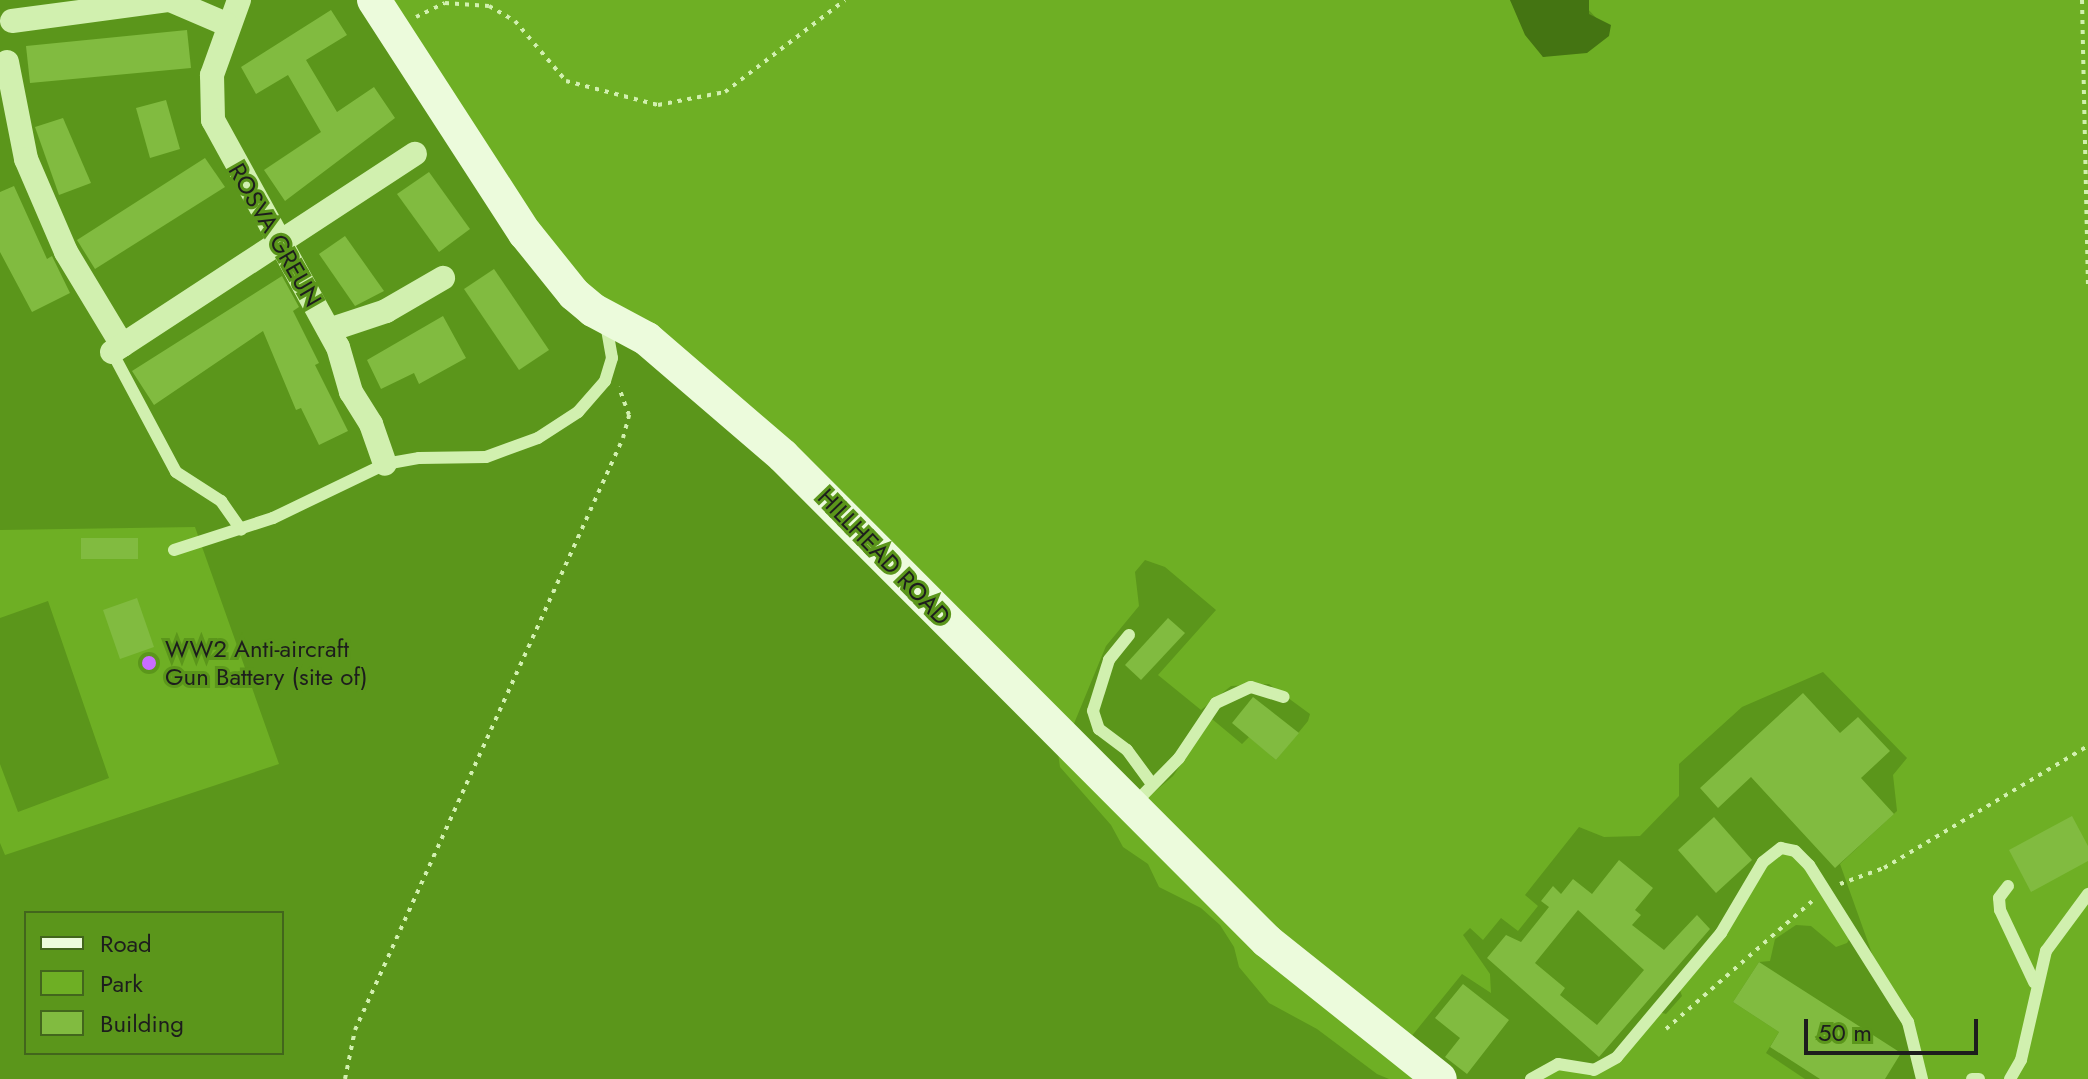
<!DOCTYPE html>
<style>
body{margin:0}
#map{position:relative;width:2088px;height:1079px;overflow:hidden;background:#5b961b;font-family:Jost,sans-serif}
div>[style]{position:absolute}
.green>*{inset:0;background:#6eaf24}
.water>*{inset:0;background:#447412}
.building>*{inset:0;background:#81bb40}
.path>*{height:4px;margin-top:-2px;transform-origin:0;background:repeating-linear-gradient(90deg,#d1f0af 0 4px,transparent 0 10px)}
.lane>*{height:12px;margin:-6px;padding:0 6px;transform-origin:6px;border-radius:6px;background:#d1f0af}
.street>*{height:24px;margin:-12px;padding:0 12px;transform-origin:12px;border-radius:12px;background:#d1f0af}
.secondary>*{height:34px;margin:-17px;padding:0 17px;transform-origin:17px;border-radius:17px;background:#ecfbdc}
.dots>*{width:22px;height:22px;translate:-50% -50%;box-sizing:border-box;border:4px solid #5b961b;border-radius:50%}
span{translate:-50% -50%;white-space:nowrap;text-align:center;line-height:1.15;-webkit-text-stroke:6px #5b961b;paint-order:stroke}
.street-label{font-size:24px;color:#1d1d1d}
.poi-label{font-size:24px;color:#1d1d1d}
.left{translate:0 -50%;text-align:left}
.legend{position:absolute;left:24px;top:911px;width:260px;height:144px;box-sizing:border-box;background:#5b961b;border:2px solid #42661c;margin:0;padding:10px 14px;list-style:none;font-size:24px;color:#1d1d1d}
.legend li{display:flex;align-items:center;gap:16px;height:40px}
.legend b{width:40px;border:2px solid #42661c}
.scale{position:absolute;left:1804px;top:1019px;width:174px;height:36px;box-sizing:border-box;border:4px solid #1d1d1d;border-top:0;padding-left:10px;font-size:24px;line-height:28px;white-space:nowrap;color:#1d1d1d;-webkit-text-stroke:6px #5b961b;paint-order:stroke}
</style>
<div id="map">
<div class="green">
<i style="clip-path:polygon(374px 0,1510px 0,1543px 57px,1604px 39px,1599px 21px,1586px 7px,1589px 0,2088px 0,2088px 1079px,1922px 1079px,1918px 1054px,1874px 959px,1840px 864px,1897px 811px,1893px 775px,1907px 758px,1823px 672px,1742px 707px,1679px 764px,1679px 796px,1640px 836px,1604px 837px,1579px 827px,1525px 895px,1538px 906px,1518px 931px,1501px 918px,1483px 940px,1470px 928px,1463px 935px,1490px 974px,1491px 993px,1462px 974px,1402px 1048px,1133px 810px,1173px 776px,1212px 719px,1242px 744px,1249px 737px,1276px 760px,1308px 721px,1310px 714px,1269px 684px,1231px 686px,1201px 710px,1158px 675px,1216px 610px,1165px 567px,1145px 560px,1135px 572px,1139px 606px,1106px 646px,1066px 743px,971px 645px,603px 315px)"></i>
<i style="clip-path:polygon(195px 527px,279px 764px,5px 855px,0 843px,0 764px,18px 812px,109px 778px,48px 601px,0 618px,0 530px)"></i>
<i style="clip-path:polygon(1058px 753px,1439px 1079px,1389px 1079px,1377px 1074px,1317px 1029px,1269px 1003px,1239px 967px,1234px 947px,1220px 925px,1201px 908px,1159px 887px,1148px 864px,1123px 847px,1111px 825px,1060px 767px)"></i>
<i style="clip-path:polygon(1795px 851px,1853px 933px,1847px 943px,1836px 947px,1811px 926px,1796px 925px,1775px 939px,1770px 961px,1759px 962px,1733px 1002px,1779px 1032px,1766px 1053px,1805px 1079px,1531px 1079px,1543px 1069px,1600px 1068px,1656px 1011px,1666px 1014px,1682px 996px,1678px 985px,1768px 856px)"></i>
</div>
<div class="water">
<i style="clip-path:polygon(1510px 0,1589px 0,1589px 14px,1611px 25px,1609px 36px,1587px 53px,1543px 57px,1525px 35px)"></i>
</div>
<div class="building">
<i style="clip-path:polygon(331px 10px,347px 35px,306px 60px,337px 112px,374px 87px,395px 118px,285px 201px,264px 170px,321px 132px,288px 75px,256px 94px,241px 67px)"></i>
<i style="clip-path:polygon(187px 30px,191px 68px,30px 83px,26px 46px)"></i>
<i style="clip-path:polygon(166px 100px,180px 149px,150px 158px,136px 108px)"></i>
<i style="clip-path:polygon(63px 118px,91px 183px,59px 195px,35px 127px)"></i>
<i style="clip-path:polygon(205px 158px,225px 187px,95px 269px,77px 240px)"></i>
<i style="clip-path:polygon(429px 172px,470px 229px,439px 252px,397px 194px)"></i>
<i style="clip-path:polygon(14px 186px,47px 259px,52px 256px,70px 293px,32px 312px,0 252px,0 192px)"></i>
<i style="clip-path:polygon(345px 236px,384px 291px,355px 306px,319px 254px)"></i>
<i style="clip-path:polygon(494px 269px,549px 350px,519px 370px,464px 289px)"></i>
<i style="clip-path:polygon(282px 276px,299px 307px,293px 311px,319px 363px,315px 365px,348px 431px,319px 445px,301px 408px,296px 410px,263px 331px,154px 405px,132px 371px)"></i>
<i style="clip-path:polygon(443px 316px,466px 358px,419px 384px,414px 373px,381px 389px,367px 360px)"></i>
<i style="clip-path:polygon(81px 538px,138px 538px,138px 559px,81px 559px)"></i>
<i style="clip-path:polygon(137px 598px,154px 647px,120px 659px,103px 610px)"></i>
<i style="clip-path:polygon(1168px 618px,1185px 633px,1141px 680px,1125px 665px)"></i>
<i style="clip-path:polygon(1803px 693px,1840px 733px,1858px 717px,1890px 751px,1861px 778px,1894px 814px,1835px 868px,1751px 777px,1718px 808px,1700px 788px)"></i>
<i style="clip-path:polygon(1253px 697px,1299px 733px,1276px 760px,1232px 723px)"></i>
<i style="clip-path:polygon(2072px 816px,2088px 846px,2088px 861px,2031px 892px,2009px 850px)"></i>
<i style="clip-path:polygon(1714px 817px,1752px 860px,1716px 893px,1678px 850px)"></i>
<i style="clip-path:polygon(evenodd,1619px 860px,1653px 888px,1635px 910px,1641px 915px,1632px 925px,1664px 950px,1697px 915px,1710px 929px,1599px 1057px,1487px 958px,1506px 935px,1521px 942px,1549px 907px,1541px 901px,1553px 886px,1561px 894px,1573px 879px,1592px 894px,1619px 860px,1578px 910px,1644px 970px,1597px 1025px,1560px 995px,1565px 988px,1535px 963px,1578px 910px)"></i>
<i style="clip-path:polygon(1759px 962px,1901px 1053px,1885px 1079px,1820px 1079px,1770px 1047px,1779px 1032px,1733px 1002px)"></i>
<i style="clip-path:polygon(1463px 984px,1509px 1020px,1467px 1074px,1445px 1057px,1460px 1038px,1435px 1018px)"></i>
</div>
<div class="path">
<i style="left:2082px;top:0;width:289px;rotate:88.8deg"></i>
<i style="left:416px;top:17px;width:32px;rotate:-26deg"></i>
<i style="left:445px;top:3px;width:44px;rotate:3.9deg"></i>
<i style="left:489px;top:6px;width:30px;rotate:30deg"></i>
<i style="left:515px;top:21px;width:79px;rotate:49.6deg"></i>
<i style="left:566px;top:81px;width:95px;rotate:14.6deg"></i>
<i style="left:658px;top:105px;width:68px;rotate:-11deg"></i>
<i style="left:725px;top:92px;width:151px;rotate:-37.5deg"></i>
<i style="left:1840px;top:884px;width:47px;rotate:-20deg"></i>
<i style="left:1884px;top:868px;width:238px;rotate:-30.9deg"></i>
<i style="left:1666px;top:1029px;width:194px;rotate:-41.2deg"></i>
<i style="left:345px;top:1079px;width:50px;rotate:-78.5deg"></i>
<i style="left:355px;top:1030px;width:650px;rotate:-65.64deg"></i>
<i style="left:623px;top:438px;width:24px;rotate:-75deg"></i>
<i style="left:629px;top:415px;width:30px;rotate:-110deg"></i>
</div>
<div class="lane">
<i style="left:112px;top:352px;width:136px;rotate:61.9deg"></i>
<i style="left:176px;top:472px;width:54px;rotate:32.8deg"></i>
<i style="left:221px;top:501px;width:35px;rotate:55deg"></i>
<i style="left:174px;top:550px;width:104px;rotate:-17.9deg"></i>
<i style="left:273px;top:518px;width:124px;rotate:-25.7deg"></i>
<i style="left:385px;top:464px;width:35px;rotate:-10deg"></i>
<i style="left:419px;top:458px;width:67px;rotate:-0.9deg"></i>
<i style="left:486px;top:457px;width:55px;rotate:-20.1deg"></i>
<i style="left:538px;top:438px;width:48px;rotate:-33deg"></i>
<i style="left:578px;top:412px;width:41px;rotate:-48.9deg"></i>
<i style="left:605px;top:381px;width:24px;rotate:-73deg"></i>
<i style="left:612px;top:358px;width:35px;rotate:-100deg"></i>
<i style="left:1129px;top:635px;width:32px;rotate:129deg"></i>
<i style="left:1109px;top:660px;width:53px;rotate:107.4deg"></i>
<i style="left:1093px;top:711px;width:19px;rotate:72deg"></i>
<i style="left:1099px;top:729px;width:35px;rotate:37deg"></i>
<i style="left:1127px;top:750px;width:42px;rotate:53.7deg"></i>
<i style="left:1135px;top:803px;width:63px;rotate:-45.6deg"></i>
<i style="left:1179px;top:758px;width:66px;rotate:-56.1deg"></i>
<i style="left:1216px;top:703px;width:38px;rotate:-25deg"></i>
<i style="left:1251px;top:687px;width:34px;rotate:17deg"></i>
<i style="left:2008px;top:886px;width:15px;rotate:127deg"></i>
<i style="left:1999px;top:898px;width:12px;rotate:85deg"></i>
<i style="left:2000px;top:910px;width:80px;rotate:64.7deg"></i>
<i style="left:1531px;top:1079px;width:31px;rotate:-29deg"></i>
<i style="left:1558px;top:1064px;width:36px;rotate:9deg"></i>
<i style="left:1594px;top:1070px;width:26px;rotate:-29deg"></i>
<i style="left:1617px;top:1057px;width:162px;rotate:-50deg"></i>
<i style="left:1721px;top:933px;width:82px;rotate:-59.4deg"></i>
<i style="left:1763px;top:862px;width:23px;rotate:-38deg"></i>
<i style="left:1781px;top:848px;width:14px;rotate:12deg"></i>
<i style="left:1795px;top:851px;width:20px;rotate:45deg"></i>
<i style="left:1809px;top:865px;width:186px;rotate:57.8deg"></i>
<i style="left:1908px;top:1022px;width:59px;rotate:76.2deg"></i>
<i style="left:1972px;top:1079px;width:7px"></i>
<i style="left:2010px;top:1079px;width:22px;rotate:-60deg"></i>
<i style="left:2021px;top:1060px;width:112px;rotate:-77.1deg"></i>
<i style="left:2046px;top:951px;width:71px;rotate:-53.6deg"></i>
</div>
<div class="street">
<i style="left:239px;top:0;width:80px;rotate:109.8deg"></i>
<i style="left:212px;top:75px;width:45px;rotate:88.7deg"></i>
<i style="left:213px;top:120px;width:259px;rotate:61.2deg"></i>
<i style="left:338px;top:347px;width:47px;rotate:73.9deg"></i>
<i style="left:351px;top:392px;width:38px;rotate:58deg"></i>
<i style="left:371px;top:424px;width:42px;rotate:70.7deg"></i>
<i style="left:12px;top:21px;width:159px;rotate:-7.6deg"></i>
<i style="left:170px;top:0;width:61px;rotate:23.2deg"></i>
<i style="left:7px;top:62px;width:99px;rotate:78.9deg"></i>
<i style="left:26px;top:159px;width:101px;rotate:66.7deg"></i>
<i style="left:66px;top:252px;width:109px;rotate:58.9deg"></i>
<i style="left:329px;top:330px;width:60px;rotate:-18.4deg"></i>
<i style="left:386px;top:311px;width:66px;rotate:-30.1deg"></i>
<i style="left:112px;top:352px;width:362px;rotate:-33.2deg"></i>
</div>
<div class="secondary">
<i style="left:374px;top:0;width:278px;rotate:57.1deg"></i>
<i style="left:525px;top:233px;width:78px;rotate:51.2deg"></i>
<i style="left:574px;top:294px;width:25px;rotate:40deg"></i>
<i style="left:593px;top:310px;width:61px;rotate:28.2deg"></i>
<i style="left:647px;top:339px;width:179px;rotate:40.7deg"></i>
<i style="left:783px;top:456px;width:685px;rotate:45.06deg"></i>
<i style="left:1267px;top:941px;width:221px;rotate:38.6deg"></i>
</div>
<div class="dots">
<i style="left:149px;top:663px;background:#c96dff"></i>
</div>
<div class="street-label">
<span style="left:275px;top:235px;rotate:60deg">ROSVA GREUN</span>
<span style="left:884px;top:557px;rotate:46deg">HILLHEAD ROAD</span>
</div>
<div class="poi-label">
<span class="left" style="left:165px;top:663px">WW2 Anti-aircraft<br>Gun Battery (site of)</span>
</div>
<ul class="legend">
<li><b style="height:10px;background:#ecfbdc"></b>Road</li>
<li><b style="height:22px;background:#6eaf24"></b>Park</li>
<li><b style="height:22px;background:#81bb40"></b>Building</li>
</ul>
<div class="scale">50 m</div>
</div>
